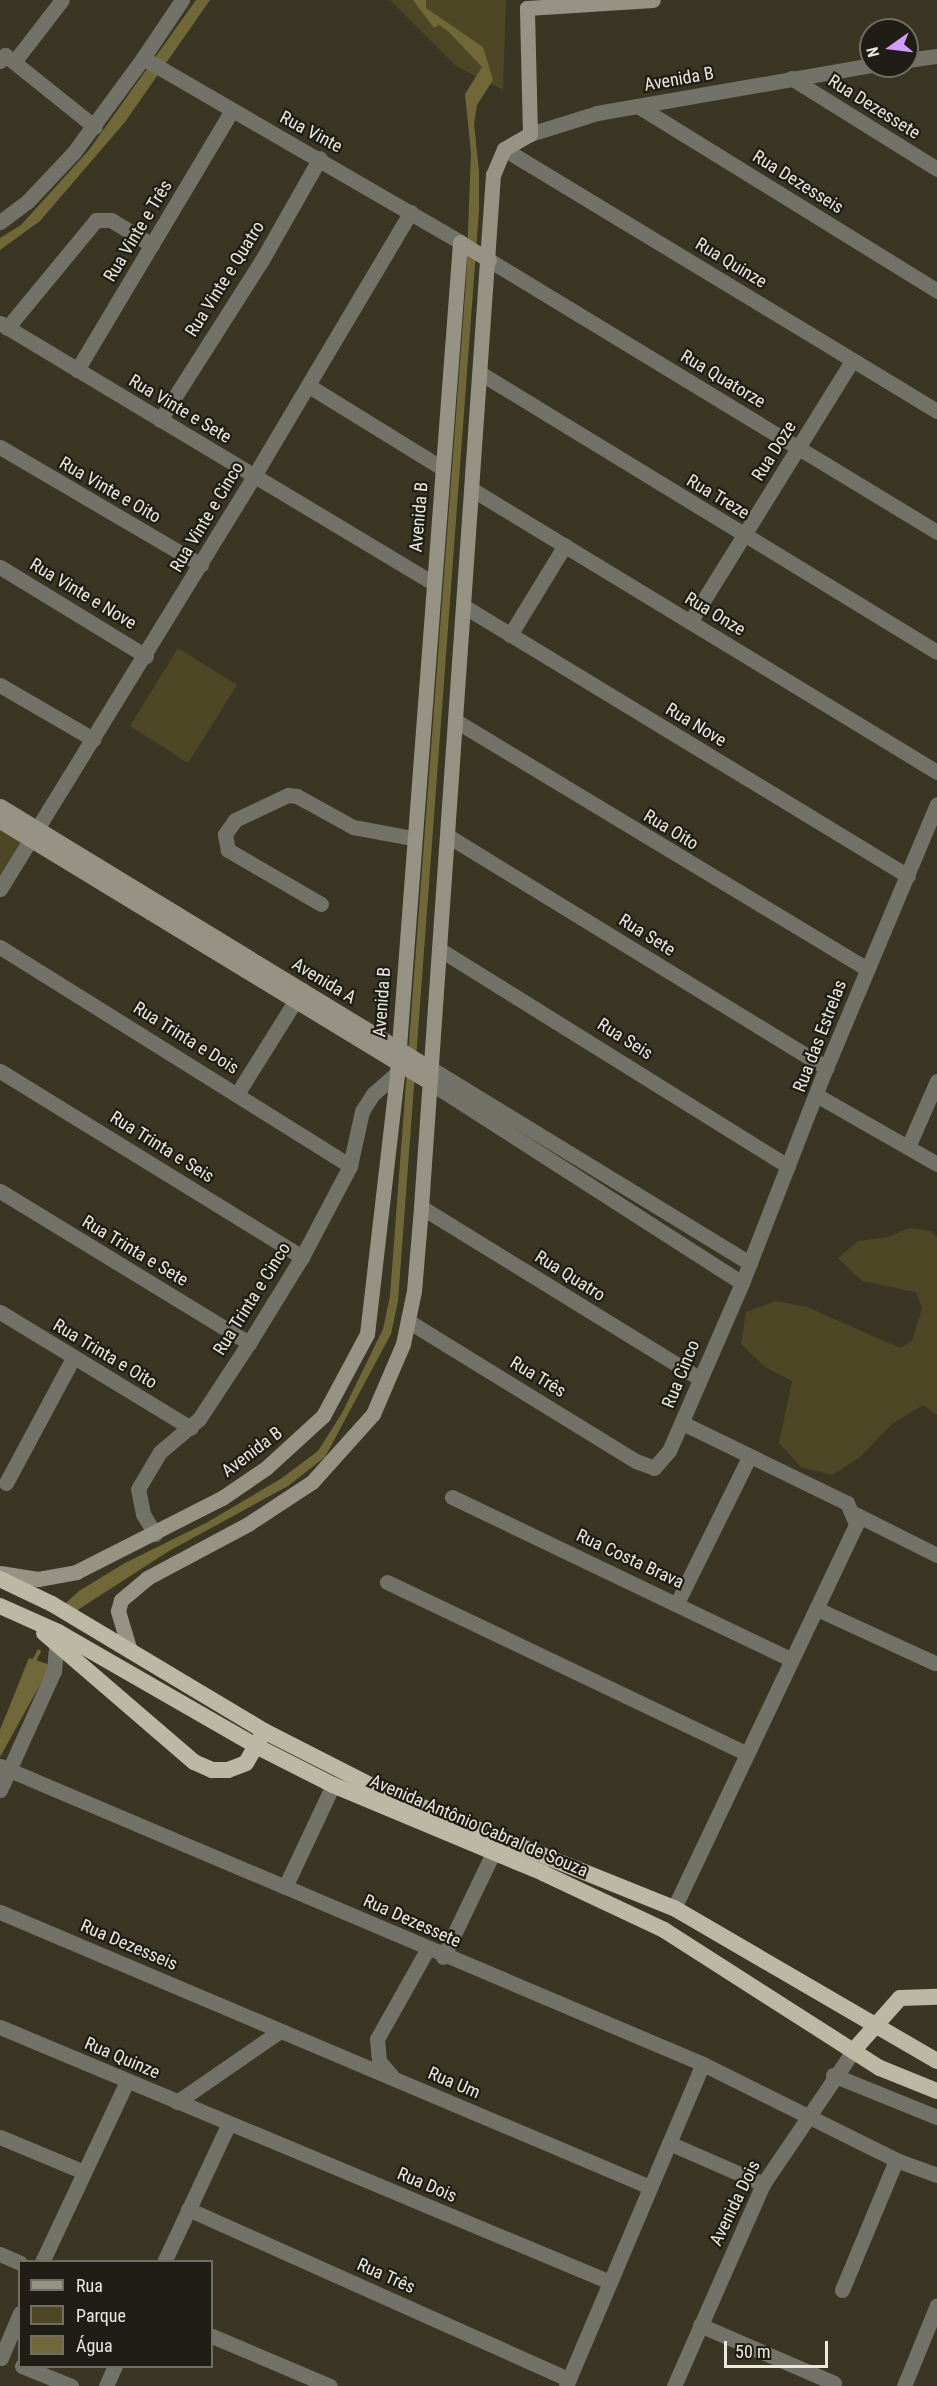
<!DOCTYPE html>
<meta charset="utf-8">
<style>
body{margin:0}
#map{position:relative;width:937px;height:2386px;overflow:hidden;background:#3a3623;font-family:"Roboto Condensed",sans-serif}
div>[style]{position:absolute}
.green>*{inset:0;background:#4d4726}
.water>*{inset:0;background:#716839}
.stream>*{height:4px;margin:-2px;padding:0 2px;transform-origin:2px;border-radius:2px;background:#716839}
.minor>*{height:15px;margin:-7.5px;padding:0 7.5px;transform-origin:7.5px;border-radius:7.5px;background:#737268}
.tertiary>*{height:15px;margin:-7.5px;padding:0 7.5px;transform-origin:7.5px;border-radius:7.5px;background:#737268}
.secondary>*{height:15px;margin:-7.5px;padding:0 7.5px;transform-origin:7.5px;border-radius:7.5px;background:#969384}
.trunk>*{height:16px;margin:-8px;padding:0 8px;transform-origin:8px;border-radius:8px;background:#bcb8a4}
span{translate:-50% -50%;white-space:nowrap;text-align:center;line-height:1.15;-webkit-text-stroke:4.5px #1f1d15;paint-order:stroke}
.street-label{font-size:18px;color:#eae8dc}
.legend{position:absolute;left:18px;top:2260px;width:195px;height:108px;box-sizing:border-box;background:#1f1d15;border:2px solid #706e65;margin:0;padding:8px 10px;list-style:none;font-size:18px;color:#eae8dc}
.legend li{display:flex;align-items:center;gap:12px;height:30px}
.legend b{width:30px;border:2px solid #706e65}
.north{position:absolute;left:859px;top:18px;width:60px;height:60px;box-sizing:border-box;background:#1f1d15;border:2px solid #706e65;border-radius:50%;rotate:256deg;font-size:16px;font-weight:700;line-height:24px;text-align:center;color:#eae8dc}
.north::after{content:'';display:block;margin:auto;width:21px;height:27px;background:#d19dfe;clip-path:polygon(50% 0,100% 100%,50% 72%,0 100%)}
.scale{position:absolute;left:724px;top:2341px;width:104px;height:27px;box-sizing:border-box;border:3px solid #eae8dc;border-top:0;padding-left:8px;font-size:18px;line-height:21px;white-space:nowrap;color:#eae8dc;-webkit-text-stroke:4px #1f1d15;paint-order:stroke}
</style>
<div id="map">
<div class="green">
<i style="clip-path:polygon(390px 0,506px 0,503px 90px,456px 66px)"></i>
<i style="clip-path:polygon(178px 648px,237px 685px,188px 763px,130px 726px)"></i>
<i style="clip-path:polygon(0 821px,30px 839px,0 889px)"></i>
<i style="clip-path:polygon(910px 1228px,930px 1231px,937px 1237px,937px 1415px,923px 1405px,892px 1424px,859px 1458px,832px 1475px,801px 1467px,779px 1443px,792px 1381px,765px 1367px,741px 1344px,746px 1312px,776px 1301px,807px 1307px,900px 1348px,912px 1341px,922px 1308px,916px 1292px,862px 1281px,838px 1258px,858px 1241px,888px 1237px)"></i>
</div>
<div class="water">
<i style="clip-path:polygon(196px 0,210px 0,125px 122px,40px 221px,0 250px,0 238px,21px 225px,89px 150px)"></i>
<i style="clip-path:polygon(413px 0,426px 0,426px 8px,483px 47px,493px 80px,477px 105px,474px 124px,479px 171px,479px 211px,398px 1301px,391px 1334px,325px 1457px,288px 1486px,169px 1551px,76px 1611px,65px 1604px,79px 1591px,125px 1563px,206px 1523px,282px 1478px,318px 1451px,342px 1413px,383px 1329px,390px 1296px,466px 282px,471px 153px,465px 94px,482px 67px,448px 31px,439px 25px,434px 28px)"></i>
<i style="clip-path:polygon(29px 1658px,51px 1665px,0 1757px,0 1730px)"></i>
</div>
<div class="stream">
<i style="left:33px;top:1663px;width:13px;rotate:-63deg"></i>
</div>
<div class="minor">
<i style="left:143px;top:58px;width:70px;rotate:-56.1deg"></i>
<i style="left:907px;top:60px;width:30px;rotate:-8deg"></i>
<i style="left:14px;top:62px;width:78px;rotate:-52.3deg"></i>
<i style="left:791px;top:78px;width:172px;rotate:31.9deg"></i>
<i style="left:638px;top:106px;width:352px;rotate:31.7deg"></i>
<i style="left:530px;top:134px;width:70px;rotate:-17.4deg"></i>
<i style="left:597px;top:113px;width:278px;rotate:-9.9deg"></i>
<i style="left:504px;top:149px;width:506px;rotate:31.18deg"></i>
<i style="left:489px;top:260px;width:524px;rotate:31.26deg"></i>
<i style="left:7px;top:328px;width:140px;rotate:-50.5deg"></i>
<i style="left:96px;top:220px;width:15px"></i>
<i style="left:111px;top:220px;width:48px;rotate:31.4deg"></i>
<i style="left:77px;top:370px;width:300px;rotate:-59.2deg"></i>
<i style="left:480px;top:373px;width:535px;rotate:31.4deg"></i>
<i style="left:309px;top:386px;width:156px;rotate:31.7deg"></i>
<i style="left:160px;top:420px;width:190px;rotate:-57.5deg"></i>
<i style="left:262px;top:260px;width:117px;rotate:-60.4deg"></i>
<i style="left:0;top:447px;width:233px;rotate:30.4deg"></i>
<i style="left:254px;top:476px;width:307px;rotate:-59.3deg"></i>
<i style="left:473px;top:490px;width:543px;rotate:31.29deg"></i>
<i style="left:0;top:567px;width:171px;rotate:31.4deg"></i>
<i style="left:465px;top:607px;width:518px;rotate:31.27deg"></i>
<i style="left:690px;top:622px;width:307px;rotate:-58.2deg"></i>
<i style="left:510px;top:635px;width:105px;rotate:-58.6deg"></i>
<i style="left:0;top:685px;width:108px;rotate:30.1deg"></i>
<i style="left:456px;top:721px;width:480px;rotate:31.1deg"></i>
<i style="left:448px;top:836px;width:444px;rotate:31.5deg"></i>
<i style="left:321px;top:904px;width:108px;rotate:-149.9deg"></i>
<i style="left:228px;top:850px;width:16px;rotate:-101deg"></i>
<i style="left:225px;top:834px;width:17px;rotate:-54deg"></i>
<i style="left:235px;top:820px;width:59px;rotate:-25.3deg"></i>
<i style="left:288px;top:795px;width:9px;rotate:6deg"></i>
<i style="left:297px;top:796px;width:64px;rotate:29deg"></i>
<i style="left:353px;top:827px;width:61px;rotate:10.4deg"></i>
<i style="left:0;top:947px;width:413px;rotate:32deg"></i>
<i style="left:439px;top:949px;width:411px;rotate:31.9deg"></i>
<i style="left:0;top:1071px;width:355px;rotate:31.6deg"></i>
<i style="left:237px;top:1094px;width:123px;rotate:-58deg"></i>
<i style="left:818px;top:1096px;width:137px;rotate:29.7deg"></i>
<i style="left:908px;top:1147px;width:72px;rotate:-66.3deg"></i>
<i style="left:0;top:1191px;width:292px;rotate:31.4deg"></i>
<i style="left:421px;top:1207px;width:326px;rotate:31.6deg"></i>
<i style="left:408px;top:1321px;width:268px;rotate:31.6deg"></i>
<i style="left:636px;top:1461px;width:19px;rotate:21deg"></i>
<i style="left:654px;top:1468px;width:23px;rotate:-49deg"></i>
<i style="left:669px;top:1451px;width:183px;rotate:-66.5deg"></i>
<i style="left:6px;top:1483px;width:142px;rotate:-61.8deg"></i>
<i style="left:452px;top:1497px;width:375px;rotate:25.6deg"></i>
<i style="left:853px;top:1513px;width:94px;rotate:26.6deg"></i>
<i style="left:155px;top:1534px;width:23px;rotate:-121deg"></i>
<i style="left:143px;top:1514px;width:25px;rotate:-101deg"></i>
<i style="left:138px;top:1489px;width:43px;rotate:-59.3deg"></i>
<i style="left:160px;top:1452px;width:51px;rotate:-40.2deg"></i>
<i style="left:199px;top:1419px;width:91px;rotate:-56.7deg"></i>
<i style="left:249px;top:1343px;width:101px;rotate:-58.4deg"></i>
<i style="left:302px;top:1257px;width:103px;rotate:-62.2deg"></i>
<i style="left:350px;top:1166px;width:56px;rotate:-77.7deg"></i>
<i style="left:362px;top:1111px;width:20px;rotate:-57deg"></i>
<i style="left:373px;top:1094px;width:32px;rotate:-41deg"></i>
<i style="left:387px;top:1582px;width:399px;rotate:25.5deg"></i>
<i style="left:677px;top:1603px;width:163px;rotate:-63.7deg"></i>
<i style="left:817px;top:1609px;width:130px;rotate:24.6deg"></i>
<i style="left:0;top:1766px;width:764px;rotate:22.97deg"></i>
<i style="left:703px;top:2064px;width:216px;rotate:26.4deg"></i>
<i style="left:896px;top:2160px;width:44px;rotate:20.1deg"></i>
<i style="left:0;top:1790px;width:131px;rotate:-65.6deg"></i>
<i style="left:54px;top:1671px;width:37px;rotate:-85deg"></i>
<i style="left:285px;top:1887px;width:113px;rotate:-64.8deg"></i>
<i style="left:674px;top:1908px;width:425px;rotate:-64.6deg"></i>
<i style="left:856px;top:1524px;width:23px;rotate:-113deg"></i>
<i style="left:847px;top:1503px;width:183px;rotate:-154.1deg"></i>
<i style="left:0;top:1912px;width:706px;rotate:22.93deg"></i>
<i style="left:443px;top:1957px;width:115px;rotate:-64.3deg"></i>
<i style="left:0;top:2027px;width:661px;rotate:22.69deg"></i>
<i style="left:391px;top:2075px;width:18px;rotate:-131deg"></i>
<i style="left:379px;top:2061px;width:22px;rotate:-95deg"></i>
<i style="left:377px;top:2039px;width:102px;rotate:-60.7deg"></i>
<i style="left:833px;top:2075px;width:112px;rotate:22deg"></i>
<i style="left:177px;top:2102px;width:125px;rotate:-34.6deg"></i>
<i style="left:0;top:2137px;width:91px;rotate:22.6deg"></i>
<i style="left:669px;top:2143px;width:103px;rotate:23.6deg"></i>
<i style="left:188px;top:2209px;width:416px;rotate:24.1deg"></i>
<i style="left:0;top:2254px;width:22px;rotate:24deg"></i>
<i style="left:42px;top:2262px;width:200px;rotate:-64.8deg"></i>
<i style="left:164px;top:2262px;width:153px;rotate:-64.9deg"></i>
<i style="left:842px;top:2290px;width:141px;rotate:-67.4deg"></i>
<i style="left:700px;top:2325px;width:146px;rotate:23.4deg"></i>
<i style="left:212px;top:2336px;width:128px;rotate:23deg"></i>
<i style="left:1px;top:2358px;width:49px;rotate:-67.1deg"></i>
<i style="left:22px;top:2366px;width:53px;rotate:22.2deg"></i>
<i style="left:106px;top:2386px;width:22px;rotate:-66deg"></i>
<i style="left:566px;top:2386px;width:350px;rotate:-67deg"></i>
<i style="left:904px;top:2386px;width:87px;rotate:-67.8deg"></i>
</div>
<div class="tertiary">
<i style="left:0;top:61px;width:8px;rotate:-50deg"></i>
<i style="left:5px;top:55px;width:115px;rotate:38.7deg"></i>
<i style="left:0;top:222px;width:35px;rotate:-37deg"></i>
<i style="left:28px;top:201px;width:67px;rotate:-46.8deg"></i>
<i style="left:74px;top:152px;width:117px;rotate:-53.7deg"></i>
<i style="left:143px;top:58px;width:367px;rotate:30.1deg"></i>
<i style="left:0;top:323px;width:505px;rotate:30.98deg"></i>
<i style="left:0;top:889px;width:485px;rotate:-58.4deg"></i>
<i style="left:430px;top:1068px;width:375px;rotate:31.4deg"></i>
<i style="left:429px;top:1082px;width:372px;rotate:32.7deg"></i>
<i style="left:742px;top:1283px;width:231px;rotate:-68.7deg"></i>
<i style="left:826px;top:1068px;width:286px;rotate:-67.2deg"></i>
<i style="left:0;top:1312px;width:223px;rotate:31.3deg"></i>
<i style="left:674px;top:2386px;width:221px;rotate:-66.2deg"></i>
<i style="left:763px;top:2184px;width:161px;rotate:-55.9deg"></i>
</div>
<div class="secondary">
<i style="left:460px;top:242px;width:34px;rotate:32deg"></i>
<i style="left:0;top:806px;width:504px;rotate:31.35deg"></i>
<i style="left:0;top:821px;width:502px;rotate:31.32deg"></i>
<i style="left:0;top:1573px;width:38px;rotate:9deg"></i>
<i style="left:38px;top:1579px;width:39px;rotate:-10deg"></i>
<i style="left:76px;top:1572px;width:164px;rotate:-26.9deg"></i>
<i style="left:222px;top:1498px;width:53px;rotate:-34.3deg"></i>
<i style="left:266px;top:1468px;width:77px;rotate:-42.4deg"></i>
<i style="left:323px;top:1416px;width:93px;rotate:-61.8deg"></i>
<i style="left:367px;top:1334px;width:263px;rotate:-83.4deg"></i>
<i style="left:397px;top:1073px;width:833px;rotate:-85.66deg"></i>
<i style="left:130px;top:1651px;width:42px;rotate:-106.7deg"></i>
<i style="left:118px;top:1611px;width:11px;rotate:-75deg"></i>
<i style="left:121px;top:1600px;width:34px;rotate:-40deg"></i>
<i style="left:147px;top:1578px;width:115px;rotate:-28.1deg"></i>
<i style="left:248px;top:1524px;width:77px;rotate:-33.3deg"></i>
<i style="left:312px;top:1482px;width:91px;rotate:-48.1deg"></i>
<i style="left:373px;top:1414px;width:76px;rotate:-66.8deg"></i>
<i style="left:403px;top:1344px;width:54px;rotate:-78.3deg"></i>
<i style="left:414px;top:1291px;width:84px;rotate:-85.2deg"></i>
<i style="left:421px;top:1207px;width:1035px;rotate:-86.01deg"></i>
<i style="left:493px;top:175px;width:28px;rotate:-67deg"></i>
<i style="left:504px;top:149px;width:30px;rotate:-30deg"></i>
<i style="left:530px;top:134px;width:126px;rotate:-91.4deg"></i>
<i style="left:527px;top:8px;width:126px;rotate:-3.6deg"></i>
</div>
<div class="trunk">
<i style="left:0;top:1579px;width:58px;rotate:25.7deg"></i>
<i style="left:52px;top:1604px;width:247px;rotate:30.9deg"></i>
<i style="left:264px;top:1731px;width:130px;rotate:27deg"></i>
<i style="left:380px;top:1790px;width:317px;rotate:21.9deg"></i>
<i style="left:674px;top:1908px;width:304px;rotate:30.2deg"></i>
<i style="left:0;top:1606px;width:64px;rotate:24.1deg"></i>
<i style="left:58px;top:1632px;width:228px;rotate:29.9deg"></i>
<i style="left:256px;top:1746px;width:86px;rotate:26.9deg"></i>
<i style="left:333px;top:1785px;width:228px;rotate:22.7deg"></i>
<i style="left:543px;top:1873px;width:134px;rotate:25.2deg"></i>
<i style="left:664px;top:1930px;width:256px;rotate:32.6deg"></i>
<i style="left:880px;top:2068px;width:61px;rotate:22deg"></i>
<i style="left:44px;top:1633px;width:198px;rotate:40.7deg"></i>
<i style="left:194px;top:1762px;width:20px;rotate:24deg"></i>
<i style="left:212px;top:1770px;width:16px"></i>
<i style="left:228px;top:1770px;width:19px;rotate:-21deg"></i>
<i style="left:246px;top:1763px;width:30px;rotate:-60deg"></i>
<i style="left:853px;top:2051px;width:71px;rotate:-48.4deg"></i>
<i style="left:900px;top:1998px;width:37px;rotate:-2deg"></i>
</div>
<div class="street-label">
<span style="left:679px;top:79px;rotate:-10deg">Avenida B</span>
<span style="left:874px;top:107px;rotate:32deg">Rua Dezessete</span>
<span style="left:311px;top:132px;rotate:28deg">Rua Vinte</span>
<span style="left:798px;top:182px;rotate:32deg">Rua Dezesseis</span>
<span style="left:138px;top:231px;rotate:-59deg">Rua Vinte e Três</span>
<span style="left:731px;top:263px;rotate:31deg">Rua Quinze</span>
<span style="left:225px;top:279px;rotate:-58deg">Rua Vinte e Quatro</span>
<span style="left:723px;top:379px;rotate:31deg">Rua Quatorze</span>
<span style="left:180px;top:409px;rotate:31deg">Rua Vinte e Sete</span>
<span style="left:774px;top:451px;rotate:-58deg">Rua Doze</span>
<span style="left:110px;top:490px;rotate:30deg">Rua Vinte e Oito</span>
<span style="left:718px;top:497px;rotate:31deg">Rua Treze</span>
<span style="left:207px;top:517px;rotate:-59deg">Rua Vinte e Cinco</span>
<span style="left:419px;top:517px;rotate:-85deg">Avenida B</span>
<span style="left:83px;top:594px;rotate:31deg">Rua Vinte e Nove</span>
<span style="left:715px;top:614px;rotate:31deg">Rua Onze</span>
<span style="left:696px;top:725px;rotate:31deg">Rua Nove</span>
<span style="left:671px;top:830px;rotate:31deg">Rua Oito</span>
<span style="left:647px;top:935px;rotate:32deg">Rua Sete</span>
<span style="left:324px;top:981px;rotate:31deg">Avenida A</span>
<span style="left:382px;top:1002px;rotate:-86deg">Avenida B</span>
<span style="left:820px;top:1036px;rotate:-69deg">Rua das Estrelas</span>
<span style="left:186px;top:1038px;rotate:32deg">Rua Trinta e Dois</span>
<span style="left:625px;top:1039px;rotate:32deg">Rua Seis</span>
<span style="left:162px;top:1147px;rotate:32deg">Rua Trinta e Seis</span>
<span style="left:135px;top:1251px;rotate:31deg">Rua Trinta e Sete</span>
<span style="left:570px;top:1276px;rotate:32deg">Rua Quatro</span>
<span style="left:252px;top:1299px;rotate:-58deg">Rua Trinta e Cinco</span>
<span style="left:105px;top:1354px;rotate:31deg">Rua Trinta e Oito</span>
<span style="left:681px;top:1374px;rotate:-68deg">Rua Cinco</span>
<span style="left:538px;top:1377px;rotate:31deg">Rua Três</span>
<span style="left:252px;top:1452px;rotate:-37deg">Avenida B</span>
<span style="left:630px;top:1559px;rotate:25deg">Rua Costa Brava</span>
<span style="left:479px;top:1826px;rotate:23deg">Avenida Antônio Cabral de Souza</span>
<span style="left:412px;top:1921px;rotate:24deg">Rua Dezessete</span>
<span style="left:129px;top:1945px;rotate:23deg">Rua Dezesseis</span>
<span style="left:122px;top:2058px;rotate:23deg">Rua Quinze</span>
<span style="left:454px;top:2083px;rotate:23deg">Rua Um</span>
<span style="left:427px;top:2185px;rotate:23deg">Rua Dois</span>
<span style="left:735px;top:2203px;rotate:-64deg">Avenida Dois</span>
<span style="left:386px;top:2276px;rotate:24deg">Rua Três</span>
</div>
<ul class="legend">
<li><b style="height:8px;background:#969384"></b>Rua</li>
<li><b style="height:16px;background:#4d4726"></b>Parque</li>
<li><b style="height:16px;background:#716839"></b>Água</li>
</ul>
<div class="north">N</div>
<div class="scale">50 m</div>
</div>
